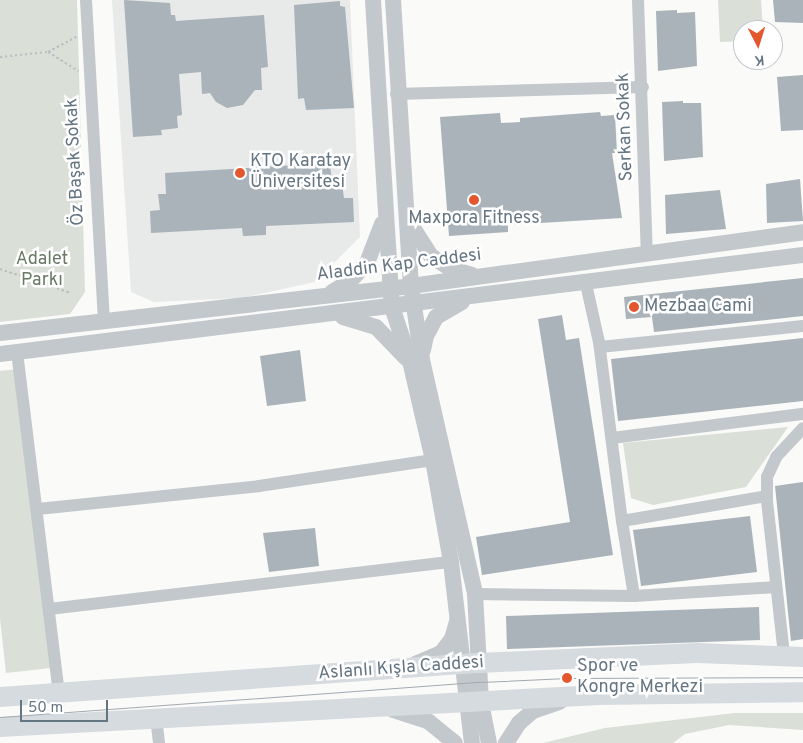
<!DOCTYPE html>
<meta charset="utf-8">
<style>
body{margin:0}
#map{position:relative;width:803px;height:743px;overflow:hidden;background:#fafaf8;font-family:Overpass,sans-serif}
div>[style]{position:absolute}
.built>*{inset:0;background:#e8e9e9}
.green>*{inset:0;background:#dadfd7}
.building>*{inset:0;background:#aab3b9}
.path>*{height:2px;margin-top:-1px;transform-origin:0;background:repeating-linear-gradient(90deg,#bbbfc2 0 2.5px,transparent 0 5px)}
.minor>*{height:12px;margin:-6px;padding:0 6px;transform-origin:6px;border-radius:6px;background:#c3c8cc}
.tertiary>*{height:16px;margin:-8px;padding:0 8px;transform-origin:8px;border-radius:8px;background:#c3c8cc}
.primary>*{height:20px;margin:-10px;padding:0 10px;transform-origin:10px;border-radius:10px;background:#d6dbdf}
.tram>*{height:1px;margin:-0.5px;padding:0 0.5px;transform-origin:0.5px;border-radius:0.5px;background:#a2aab0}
.dots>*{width:14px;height:14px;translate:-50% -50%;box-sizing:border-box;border:2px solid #fff;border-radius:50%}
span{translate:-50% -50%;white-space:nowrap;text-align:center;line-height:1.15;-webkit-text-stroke:5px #fff;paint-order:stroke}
.street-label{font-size:18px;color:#657683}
.poi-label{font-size:18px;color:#657683}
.left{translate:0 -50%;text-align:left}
.park-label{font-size:18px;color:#687a64}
.north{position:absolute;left:733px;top:20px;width:50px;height:50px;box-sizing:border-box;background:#fff;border:1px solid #c1c8cd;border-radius:50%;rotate:175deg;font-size:14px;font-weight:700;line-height:20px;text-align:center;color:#657683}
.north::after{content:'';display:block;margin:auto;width:18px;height:22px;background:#e4572e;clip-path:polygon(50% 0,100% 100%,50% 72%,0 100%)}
.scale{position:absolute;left:20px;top:700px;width:88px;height:22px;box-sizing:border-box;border:2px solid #657683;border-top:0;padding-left:6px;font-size:15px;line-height:18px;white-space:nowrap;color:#657683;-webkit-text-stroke:4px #fff;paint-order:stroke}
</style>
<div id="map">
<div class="built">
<i style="clip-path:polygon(112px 0,350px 0,360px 237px,315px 282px,241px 298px,154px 302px,131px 292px)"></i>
</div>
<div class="green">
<i style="clip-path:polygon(0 0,77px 0,85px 292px,70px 314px,0 322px)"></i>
<i style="clip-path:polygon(718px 0,761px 0,763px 30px,743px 30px,743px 41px,720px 42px)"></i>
<i style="clip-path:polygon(18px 369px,51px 668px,6px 673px,0 619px,0 371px)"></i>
<i style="clip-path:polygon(788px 427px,746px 487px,653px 505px,631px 498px,623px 443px)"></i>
<i style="clip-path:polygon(735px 713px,803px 713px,803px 730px,729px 725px,685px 734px,673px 743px,543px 743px,605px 728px)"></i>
</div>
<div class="building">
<i style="clip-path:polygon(124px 0,170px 3px,171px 15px,175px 15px,176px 21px,264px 15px,268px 67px,261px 68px,262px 90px,255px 90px,243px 105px,227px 108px,216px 102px,210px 93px,202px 94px,201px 72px,179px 74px,182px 115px,177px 116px,178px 128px,161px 130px,162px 135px,133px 137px)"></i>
<i style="clip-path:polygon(773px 0,803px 0,803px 23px,775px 22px)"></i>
<i style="clip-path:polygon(340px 1px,340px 6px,345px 7px,354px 108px,306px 110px,304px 98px,298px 99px,294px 5px)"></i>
<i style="clip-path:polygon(677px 10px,677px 13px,695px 12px,697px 66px,658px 71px,656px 11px)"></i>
<i style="clip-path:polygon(803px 75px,803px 130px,781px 131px,777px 77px)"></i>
<i style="clip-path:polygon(683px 101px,683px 103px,701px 103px,703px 157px,664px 161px,662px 102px)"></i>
<i style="clip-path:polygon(600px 112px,601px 116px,615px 115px,617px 153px,612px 153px,622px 218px,508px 225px,508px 232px,449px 236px,440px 117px,500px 113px,501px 123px,520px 122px,520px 118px)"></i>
<i style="clip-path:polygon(330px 163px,332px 184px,342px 183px,344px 198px,353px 198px,354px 222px,266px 226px,266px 235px,243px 236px,242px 228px,151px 233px,150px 211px,160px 210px,158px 194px,166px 194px,165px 173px)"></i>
<i style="clip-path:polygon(800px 179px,803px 221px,767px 223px,766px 184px)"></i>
<i style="clip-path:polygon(720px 190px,726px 229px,666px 234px,665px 195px)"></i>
<i style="clip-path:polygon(803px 278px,803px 316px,654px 332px,652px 317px,626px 319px,624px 297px)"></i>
<i style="clip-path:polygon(562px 315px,566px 340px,579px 338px,613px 555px,482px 575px,476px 537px,570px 522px,538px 319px)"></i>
<i style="clip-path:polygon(803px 338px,803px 401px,618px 421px,611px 359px)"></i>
<i style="clip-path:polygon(300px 350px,306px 401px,267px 406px,260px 356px)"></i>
<i style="clip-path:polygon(803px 482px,803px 639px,791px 641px,775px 486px)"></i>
<i style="clip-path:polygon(750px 516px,757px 572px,641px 586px,633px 530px)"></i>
<i style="clip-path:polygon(315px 528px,319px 566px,269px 572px,263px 533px)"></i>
<i style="clip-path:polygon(759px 607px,760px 640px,507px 649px,506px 616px)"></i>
</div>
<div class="path">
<i style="left:48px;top:52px;width:36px;rotate:32deg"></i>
<i style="left:0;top:57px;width:48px;rotate:-5.9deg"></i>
<i style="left:48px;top:52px;width:32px;rotate:-28deg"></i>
<i style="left:0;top:269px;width:75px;rotate:18.7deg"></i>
</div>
<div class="minor">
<i style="left:86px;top:0;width:322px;rotate:86.8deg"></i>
<i style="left:638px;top:0;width:254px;rotate:88deg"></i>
<i style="left:396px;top:94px;width:247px;rotate:-1.6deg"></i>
<i style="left:586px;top:284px;width:59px;rotate:77.4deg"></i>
<i style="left:599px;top:342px;width:180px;rotate:82.7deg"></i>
<i style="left:622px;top:521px;width:147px;rotate:-9.8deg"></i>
<i style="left:600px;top:347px;width:204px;rotate:-5.9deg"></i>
<i style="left:17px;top:352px;width:345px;rotate:83deg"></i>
<i style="left:612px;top:438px;width:193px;rotate:-7.2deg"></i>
<i style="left:38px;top:509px;width:222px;rotate:-5.9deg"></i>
<i style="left:259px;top:486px;width:176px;rotate:-8.5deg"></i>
<i style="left:475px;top:594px;width:159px;rotate:0.7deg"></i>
<i style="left:634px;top:596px;width:76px;rotate:-99.1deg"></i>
<i style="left:634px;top:596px;width:142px;rotate:-3.6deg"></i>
<i style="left:49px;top:609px;width:405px;rotate:-6.7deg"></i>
<i style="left:784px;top:655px;width:155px;rotate:-96.3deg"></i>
<i style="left:767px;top:501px;width:24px;rotate:-90deg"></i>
<i style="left:767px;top:477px;width:23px;rotate:-65deg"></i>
<i style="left:777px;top:456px;width:38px;rotate:-47deg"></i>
<i style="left:156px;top:718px;width:25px;rotate:83deg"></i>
</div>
<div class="tertiary">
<i style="left:373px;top:0;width:308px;rotate:86.5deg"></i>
<i style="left:392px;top:307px;width:57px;rotate:71.6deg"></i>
<i style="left:410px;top:361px;width:102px;rotate:76.9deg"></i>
<i style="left:433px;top:460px;width:104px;rotate:80deg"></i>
<i style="left:451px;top:562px;width:182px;rotate:83.4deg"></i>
<i style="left:393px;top:0;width:287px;rotate:86.4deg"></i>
<i style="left:411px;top:286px;width:75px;rotate:81.5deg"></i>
<i style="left:422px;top:360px;width:240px;rotate:77.2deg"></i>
<i style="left:475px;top:594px;width:109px;rotate:86.8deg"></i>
<i style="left:481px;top:703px;width:41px;rotate:78.7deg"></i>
<i style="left:408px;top:220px;width:43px;rotate:57.4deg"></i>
<i style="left:431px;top:256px;width:24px;rotate:33deg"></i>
<i style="left:451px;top:269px;width:22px;rotate:16deg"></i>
<i style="left:332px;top:292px;width:21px;rotate:-31deg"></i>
<i style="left:350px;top:281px;width:25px;rotate:-47deg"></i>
<i style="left:367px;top:263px;width:42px;rotate:-69deg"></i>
<i style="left:343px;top:317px;width:34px;rotate:17deg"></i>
<i style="left:376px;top:327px;width:43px;rotate:45.9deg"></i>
<i style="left:0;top:333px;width:414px;rotate:-6.5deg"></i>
<i style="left:411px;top:286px;width:396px;rotate:-7.8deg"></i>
<i style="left:423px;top:350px;width:14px;rotate:-78deg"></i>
<i style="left:426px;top:336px;width:21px;rotate:-62deg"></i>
<i style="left:436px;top:317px;width:30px;rotate:-30deg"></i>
<i style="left:0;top:354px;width:809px;rotate:-7.03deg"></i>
<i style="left:415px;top:664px;width:28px;rotate:-23deg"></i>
<i style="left:441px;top:653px;width:18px;rotate:-52deg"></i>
<i style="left:452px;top:639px;width:18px;rotate:-74deg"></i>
<i style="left:393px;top:710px;width:38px;rotate:18deg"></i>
<i style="left:429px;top:722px;width:33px;rotate:39deg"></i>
<i style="left:506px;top:743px;width:24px;rotate:-57deg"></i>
<i style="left:519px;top:723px;width:18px;rotate:-41deg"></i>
<i style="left:533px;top:711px;width:28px;rotate:-19deg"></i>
</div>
<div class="primary">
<i style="left:0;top:697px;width:480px;rotate:-4.1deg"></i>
<i style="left:479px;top:663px;width:218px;rotate:-2.6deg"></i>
<i style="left:697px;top:653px;width:106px;rotate:2.2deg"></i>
<i style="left:0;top:727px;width:600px;rotate:-3.06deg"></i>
<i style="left:599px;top:695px;width:204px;rotate:-0.8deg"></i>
</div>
<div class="tram">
<i style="left:0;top:717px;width:481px;rotate:-4.2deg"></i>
<i style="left:480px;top:682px;width:87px;rotate:-2.6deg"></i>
<i style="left:567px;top:678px;width:236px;rotate:-0.2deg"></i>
</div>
<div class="dots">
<i style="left:240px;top:173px;background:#e4572e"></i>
<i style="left:474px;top:200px;background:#e4572e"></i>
<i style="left:634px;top:307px;background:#e4572e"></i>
<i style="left:567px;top:678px;background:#e4572e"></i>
</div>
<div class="street-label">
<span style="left:626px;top:127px;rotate:-92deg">Serkan Sokak</span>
<span style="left:76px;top:162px;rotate:-93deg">Öz Başak Sokak</span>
<span style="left:399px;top:266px;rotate:-7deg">Aladdin Kap Caddesi</span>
<span style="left:401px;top:669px;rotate:-4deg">Aslanlı Kışla Caddesi</span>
</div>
<div class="poi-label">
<span class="left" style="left:250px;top:173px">KTO Karatay<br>Üniversitesi</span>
<span style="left:474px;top:219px">Maxpora Fitness</span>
<span class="left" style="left:644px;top:307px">Mezbaa Cami</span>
<span class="left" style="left:577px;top:678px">Spor ve<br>Kongre Merkezi</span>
</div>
<div class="park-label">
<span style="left:42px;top:271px">Adalet<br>Parkı</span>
</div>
<div class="north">K</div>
<div class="scale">50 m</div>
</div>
